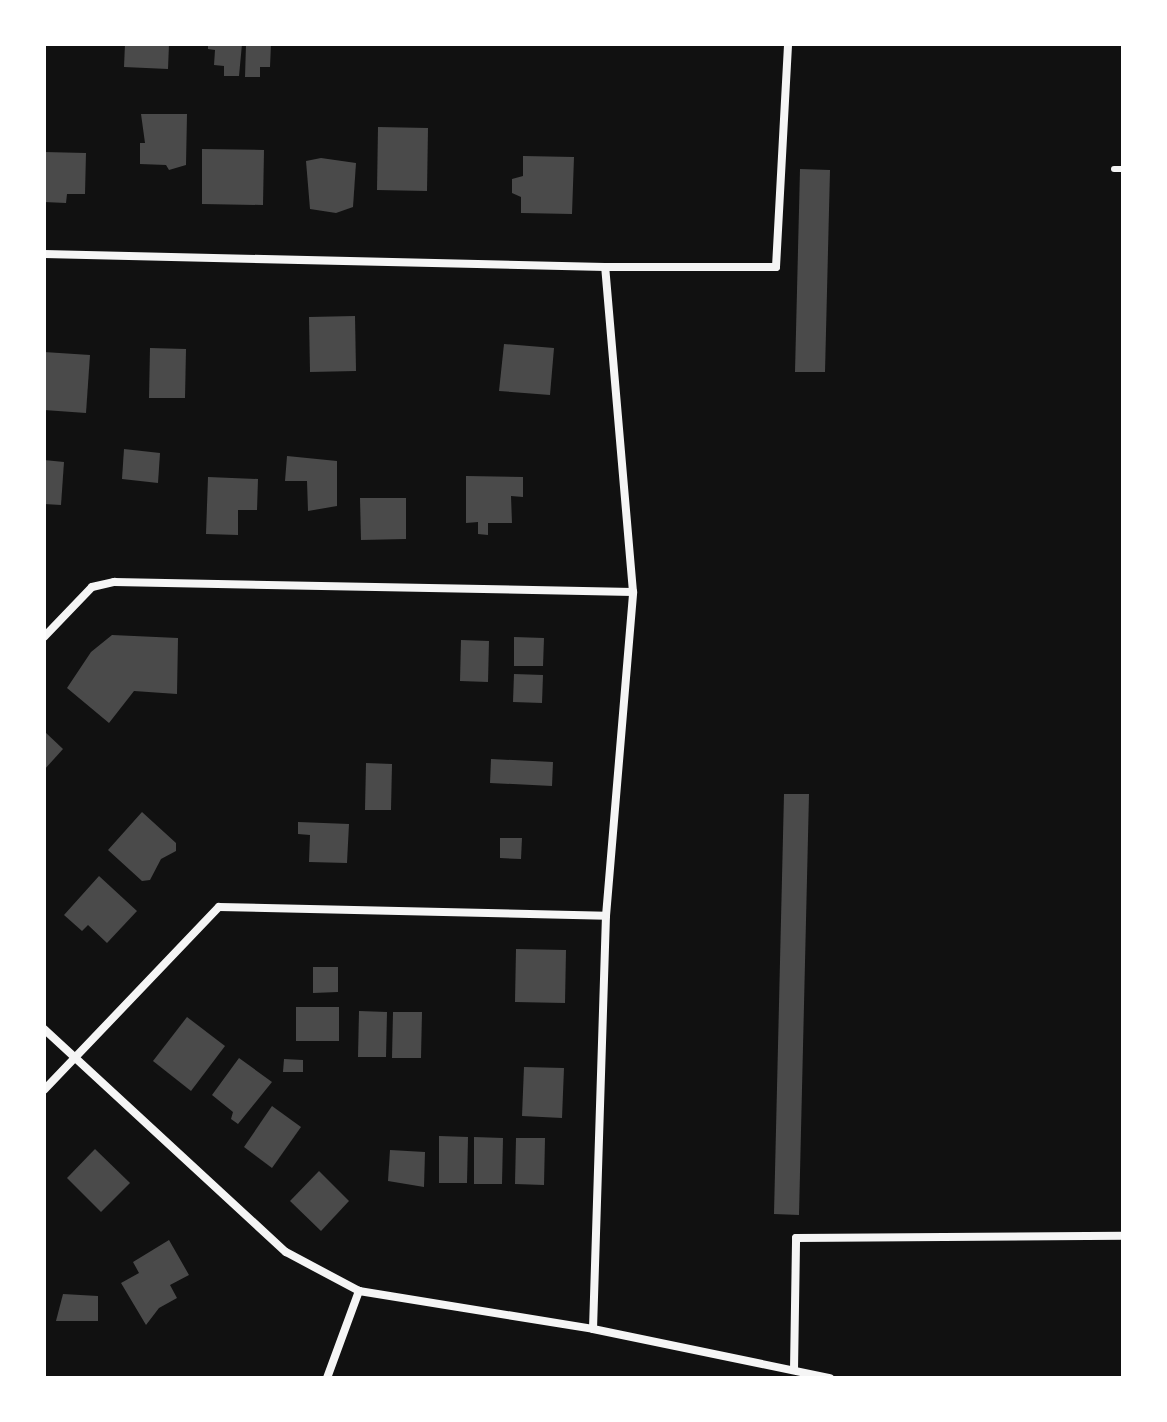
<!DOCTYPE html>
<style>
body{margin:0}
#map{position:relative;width:1167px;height:1422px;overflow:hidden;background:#111;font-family:Barlow,sans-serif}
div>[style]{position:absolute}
.building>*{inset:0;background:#4a4a4a}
.service>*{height:6px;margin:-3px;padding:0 3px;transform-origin:3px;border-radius:3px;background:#f5f5f5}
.minor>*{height:8px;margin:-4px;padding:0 4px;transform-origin:4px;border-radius:4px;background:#f5f5f5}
span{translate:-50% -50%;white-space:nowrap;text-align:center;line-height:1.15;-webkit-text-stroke:6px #fff;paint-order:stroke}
.frame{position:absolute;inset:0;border:46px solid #fff;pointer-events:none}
</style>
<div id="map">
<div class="building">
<i style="clip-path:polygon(125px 44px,169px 44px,168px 69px,124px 67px)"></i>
<i style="clip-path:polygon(208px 44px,242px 44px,239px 76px,224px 76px,224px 66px,214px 65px,215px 50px,208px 49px)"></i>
<i style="clip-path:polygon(246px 44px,271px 44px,270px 67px,260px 67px,260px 77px,245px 77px)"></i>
<i style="clip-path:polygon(141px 114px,187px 114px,186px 165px,169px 170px,166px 165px,140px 164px,140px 143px,145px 143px)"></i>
<i style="clip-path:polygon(378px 127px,428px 128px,427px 191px,377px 190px)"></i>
<i style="clip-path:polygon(202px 149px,264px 150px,263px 205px,202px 204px)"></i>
<i style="clip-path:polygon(44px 152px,86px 153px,85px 194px,67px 194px,66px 203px,44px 202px)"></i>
<i style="clip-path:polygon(523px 156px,574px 157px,572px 214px,521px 213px,521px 197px,512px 193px,512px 179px,523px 176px)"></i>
<i style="clip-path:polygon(321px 158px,356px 163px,353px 207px,336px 213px,310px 209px,306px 161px)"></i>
<i style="clip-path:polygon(800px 169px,830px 170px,825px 372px,795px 372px)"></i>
<i style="clip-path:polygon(355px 316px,356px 371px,310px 372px,309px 317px)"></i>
<i style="clip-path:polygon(504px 344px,554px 348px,550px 395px,499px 391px)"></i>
<i style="clip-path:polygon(150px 348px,186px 349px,185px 398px,149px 398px)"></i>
<i style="clip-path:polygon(44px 352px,90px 355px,86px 413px,44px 410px)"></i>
<i style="clip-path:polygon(124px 449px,160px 453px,158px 483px,122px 479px)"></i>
<i style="clip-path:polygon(287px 456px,337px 461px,337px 506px,308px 511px,307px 481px,285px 481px)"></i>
<i style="clip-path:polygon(44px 460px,64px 462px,61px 505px,44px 504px)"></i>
<i style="clip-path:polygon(466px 476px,523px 477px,523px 497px,511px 496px,512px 523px,488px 523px,488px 535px,478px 534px,478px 522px,466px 523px)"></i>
<i style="clip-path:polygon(208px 477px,258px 479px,257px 510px,238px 510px,238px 535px,206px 534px)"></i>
<i style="clip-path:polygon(360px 498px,406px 498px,406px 539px,361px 540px)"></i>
<i style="clip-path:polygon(112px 635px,178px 638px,177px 694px,134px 691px,109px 723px,67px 688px,91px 652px)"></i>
<i style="clip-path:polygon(514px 637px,544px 638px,543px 666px,514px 666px)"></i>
<i style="clip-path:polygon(461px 640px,489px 641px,488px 682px,460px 681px)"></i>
<i style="clip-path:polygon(514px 674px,543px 675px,542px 703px,513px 702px)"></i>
<i style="clip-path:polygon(44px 731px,63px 749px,44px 770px)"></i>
<i style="clip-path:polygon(491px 759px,553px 762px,552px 786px,490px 783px)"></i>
<i style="clip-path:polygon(366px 763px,392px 764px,391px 810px,365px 810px)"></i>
<i style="clip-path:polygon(784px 794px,809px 794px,799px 1215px,774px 1214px)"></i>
<i style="clip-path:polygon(142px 812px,176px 843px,176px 851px,161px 859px,150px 880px,142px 881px,108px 850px)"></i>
<i style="clip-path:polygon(298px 822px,349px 824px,347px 863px,309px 862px,310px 835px,298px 834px)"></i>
<i style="clip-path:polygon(500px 838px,522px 838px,521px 859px,500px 858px)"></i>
<i style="clip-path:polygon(99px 876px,137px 911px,107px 943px,88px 925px,82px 931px,64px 915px)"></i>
<i style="clip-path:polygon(516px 949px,566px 950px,565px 1003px,515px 1002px)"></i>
<i style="clip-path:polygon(313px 967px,338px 967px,338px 992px,313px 993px)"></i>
<i style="clip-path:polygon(296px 1007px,339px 1007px,339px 1041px,296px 1041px)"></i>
<i style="clip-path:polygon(359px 1011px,387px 1012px,386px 1057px,358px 1057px)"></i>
<i style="clip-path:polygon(393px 1012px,422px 1012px,421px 1058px,392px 1058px)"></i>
<i style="clip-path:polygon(187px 1017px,225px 1046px,191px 1091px,153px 1061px)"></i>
<i style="clip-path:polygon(239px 1058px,272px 1082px,238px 1124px,231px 1119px,233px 1112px,212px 1095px)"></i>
<i style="clip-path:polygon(284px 1059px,303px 1060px,303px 1072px,283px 1072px)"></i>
<i style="clip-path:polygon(524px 1067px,564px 1068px,562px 1118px,522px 1116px)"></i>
<i style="clip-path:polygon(272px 1106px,301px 1127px,272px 1168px,244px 1147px)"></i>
<i style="clip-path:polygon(439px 1136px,468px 1137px,467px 1183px,439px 1183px)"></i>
<i style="clip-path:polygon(474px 1137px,503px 1138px,502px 1184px,474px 1184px)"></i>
<i style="clip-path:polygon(516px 1138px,545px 1138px,544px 1185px,515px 1184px)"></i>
<i style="clip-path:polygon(95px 1149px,130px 1183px,101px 1212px,67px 1178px)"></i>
<i style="clip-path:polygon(390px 1150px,425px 1152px,424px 1187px,388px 1181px)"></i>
<i style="clip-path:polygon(319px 1171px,349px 1201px,321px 1231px,290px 1201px)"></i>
<i style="clip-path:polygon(169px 1240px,189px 1275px,170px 1285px,177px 1298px,159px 1308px,146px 1325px,121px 1283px,139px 1273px,133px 1262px)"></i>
<i style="clip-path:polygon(63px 1294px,98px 1296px,98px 1321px,56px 1321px)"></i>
</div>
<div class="service">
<i style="left:1114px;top:169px;width:9px"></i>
</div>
<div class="minor">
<i style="left:44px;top:254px;width:561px;rotate:1.33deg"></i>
<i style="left:44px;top:637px;width:69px;rotate:-46.2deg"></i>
<i style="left:92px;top:587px;width:23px;rotate:-13deg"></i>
<i style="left:114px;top:582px;width:519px;rotate:1.1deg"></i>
<i style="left:44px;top:1029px;width:329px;rotate:42.7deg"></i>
<i style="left:286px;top:1252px;width:83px;rotate:28.1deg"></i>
<i style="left:359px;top:1291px;width:237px;rotate:9.2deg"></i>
<i style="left:593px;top:1329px;width:242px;rotate:11.7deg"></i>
<i style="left:44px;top:1090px;width:253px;rotate:-46.3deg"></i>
<i style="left:219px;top:907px;width:387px;rotate:1.3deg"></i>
<i style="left:593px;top:1329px;width:413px;rotate:-88.2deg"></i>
<i style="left:606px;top:916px;width:325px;rotate:-85.2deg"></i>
<i style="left:633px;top:592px;width:326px;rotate:-94.9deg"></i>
<i style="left:605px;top:267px;width:171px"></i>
<i style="left:776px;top:267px;width:223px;rotate:-86.9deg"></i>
<i style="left:794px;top:1370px;width:132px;rotate:-89.1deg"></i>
<i style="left:796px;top:1238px;width:327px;rotate:-0.4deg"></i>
<i style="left:327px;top:1378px;width:93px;rotate:-69.8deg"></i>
</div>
<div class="frame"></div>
</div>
